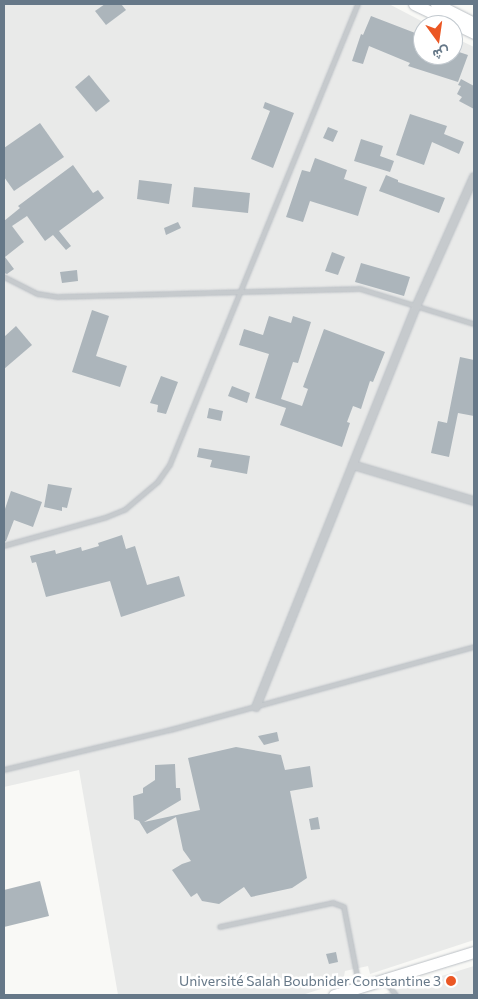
<!DOCTYPE html>
<meta charset="utf-8">
<style>
body{margin:0}
#map{position:relative;width:478px;height:999px;overflow:hidden;background:#f9f9f6;font-family:Commissioner,Vazirmatn,sans-serif}
div>[style]{position:absolute}
.built>*{inset:0;background:#e9eae9}
.building>*{inset:0;background:#acb5bb}
.roads{filter:drop-shadow(0 0 1px #babfc4) drop-shadow(0 0 1px #babfc4)}
.service>*{height:4px;margin:-2px;padding:0 2px;transform-origin:2px;border-radius:2px;background:#c6cacd}
.minor>*{height:8px;margin:-4px;padding:0 4px;transform-origin:4px;border-radius:4px;background:#c6cacd}
.secondary>*{height:11px;margin:-5.5px;padding:0 5.5px;transform-origin:5.5px;border-radius:5.5px;background:#fff}
.dots>*{width:14px;height:14px;translate:-50% -50%;box-sizing:border-box;border:2px solid #fff;border-radius:50%}
span{translate:-50% -50%;white-space:nowrap;text-align:center;line-height:1.15;-webkit-text-stroke:5px #fff;paint-order:stroke}
.poi-label{font-size:14px;color:#667888}
.right{translate:-100% -50%;text-align:right}
.frame{position:absolute;inset:0;border:5px solid #667888;pointer-events:none}
.north{position:absolute;left:413px;top:15px;width:50px;height:50px;box-sizing:border-box;background:#fff;border:1px solid #c2c9cf;border-radius:50%;rotate:166deg;font-size:14px;font-weight:700;line-height:20px;text-align:center;color:#667888}
.north::after{content:'';display:block;margin:auto;width:18px;height:22px;background:#eb5724;clip-path:polygon(50% 0,100% 100%,50% 72%,0 100%)}
</style>
<div id="map">
<div class="built">
<i style="clip-path:polygon(4px 4px,389px 4px,429px 25px,423px 25px,423px 55px,453px 55px,453px 37px,474px 47px,474px 940px,370px 974px,368px 966px,345px 971px,343px 982px,302px 995px,118px 995px,79px 770px,4px 787px)"></i>
<i style="clip-path:polygon(474px 966px,474px 995px,380px 995px)"></i>
</div>
<div class="building">
<i style="clip-path:polygon(105px 4px,121px 4px,126px 10px,106px 25px,95px 11px)"></i>
<i style="clip-path:polygon(371px 16px,423px 36px,423px 55px,453px 55px,453px 50px,468px 55px,458px 82px,408px 66px,410px 63px,369px 46px,363px 64px,352px 61px,361px 34px,363px 35px)"></i>
<i style="clip-path:polygon(89px 75px,110px 101px,96px 112px,75px 87px)"></i>
<i style="clip-path:polygon(461px 79px,474px 86px,474px 109px,459px 101px,462px 97px,457px 94px,461px 86px,458px 85px)"></i>
<i style="clip-path:polygon(265px 102px,294px 113px,273px 168px,251px 159px,270px 111px,263px 108px)"></i>
<i style="clip-path:polygon(410px 114px,447px 126px,444px 134px,464px 142px,459px 154px,432px 142px,424px 165px,396px 155px)"></i>
<i style="clip-path:polygon(40px 123px,64px 157px,14px 191px,4px 177px,4px 148px)"></i>
<i style="clip-path:polygon(328px 127px,338px 131px,333px 142px,323px 138px)"></i>
<i style="clip-path:polygon(361px 139px,383px 146px,380px 156px,394px 161px,390px 172px,354px 161px)"></i>
<i style="clip-path:polygon(315px 158px,347px 170px,344px 179px,367px 187px,358px 216px,310px 201px,303px 222px,286px 217px,302px 170px,310px 172px)"></i>
<i style="clip-path:polygon(73px 165px,93px 193px,98px 190px,104px 198px,59px 231px,71px 246px,66px 250px,53px 235px,45px 241px,27px 216px,12px 226px,24px 242px,5px 257px,14px 269px,7px 274px,4px 273px,4px 221px,20px 208px,18px 206px)"></i>
<i style="clip-path:polygon(386px 175px,398px 180px,398px 182px,445px 198px,439px 213px,379px 191px)"></i>
<i style="clip-path:polygon(139px 180px,172px 184px,169px 204px,137px 199px)"></i>
<i style="clip-path:polygon(194px 187px,250px 193px,248px 213px,192px 207px)"></i>
<i style="clip-path:polygon(178px 222px,181px 228px,166px 235px,164px 228px)"></i>
<i style="clip-path:polygon(332px 252px,345px 257px,338px 275px,325px 271px)"></i>
<i style="clip-path:polygon(361px 263px,410px 277px,404px 296px,355px 282px)"></i>
<i style="clip-path:polygon(77px 270px,78px 281px,62px 283px,60px 272px)"></i>
<i style="clip-path:polygon(92px 310px,109px 316px,96px 356px,127px 366px,120px 387px,72px 372px)"></i>
<i style="clip-path:polygon(269px 316px,291px 323px,293px 316px,311px 322px,298px 363px,293px 362px,281px 399px,302px 406px,308px 389px,303px 387px,324px 329px,385px 352px,373px 382px,370px 381px,361px 409px,353px 406px,347px 422px,350px 423px,342px 447px,280px 425px,286px 408px,255px 398px,269px 354px,239px 345px,244px 329px,263px 335px)"></i>
<i style="clip-path:polygon(16px 326px,32px 345px,4px 369px,4px 337px)"></i>
<i style="clip-path:polygon(460px 357px,474px 360px,474px 416px,458px 413px,449px 457px,431px 453px,438px 421px,447px 423px)"></i>
<i style="clip-path:polygon(161px 376px,178px 382px,166px 414px,157px 412px,158px 405px,150px 403px)"></i>
<i style="clip-path:polygon(232px 386px,250px 393px,247px 403px,228px 396px)"></i>
<i style="clip-path:polygon(209px 408px,223px 411px,221px 421px,207px 418px)"></i>
<i style="clip-path:polygon(199px 448px,250px 456px,247px 474px,210px 467px,212px 460px,197px 457px)"></i>
<i style="clip-path:polygon(48px 484px,72px 488px,67px 508px,62px 507px,62px 511px,44px 507px)"></i>
<i style="clip-path:polygon(11px 491px,42px 502px,33px 527px,14px 520px,6px 541px,4px 542px,4px 512px)"></i>
<i style="clip-path:polygon(122px 535px,126px 549px,135px 546px,147px 585px,179px 576px,185px 596px,121px 617px,110px 581px,46px 597px,36px 562px,32px 563px,30px 556px,55px 550px,56px 554px,81px 547px,82px 551px,99px 546px,98px 543px)"></i>
<i style="clip-path:polygon(277px 732px,279px 741px,264px 745px,258px 736px)"></i>
<i style="clip-path:polygon(236px 747px,281px 755px,285px 770px,310px 766px,313px 787px,290px 791px,307px 878px,292px 888px,251px 897px,244px 887px,219px 904px,202px 901px,197px 893px,191px 897px,172px 870px,182px 864px,191px 861px,183px 850px,176px 817px,147px 834px,139px 821px,134px 819px,133px 796px,143px 793px,143px 788px,155px 780px,155px 765px,175px 764px,176px 788px,180px 788px,181px 800px,144px 822px,200px 810px,188px 758px)"></i>
<i style="clip-path:polygon(318px 817px,320px 829px,311px 830px,309px 819px)"></i>
<i style="clip-path:polygon(40px 881px,49px 916px,4px 927px,4px 890px)"></i>
<i style="clip-path:polygon(336px 952px,338px 962px,329px 964px,326px 954px)"></i>
</div>
<div class="roads">
<div class="service">
<i style="left:4px;top:277px;width:38px;rotate:27deg"></i>
<i style="left:38px;top:294px;width:20px;rotate:9deg"></i>
<i style="left:58px;top:297px;width:302px;rotate:-1.5deg"></i>
<i style="left:360px;top:289px;width:119px;rotate:17.1deg"></i>
<i style="left:4px;top:546px;width:105px;rotate:-15.5deg"></i>
<i style="left:105px;top:518px;width:22px;rotate:-22deg"></i>
<i style="left:125px;top:510px;width:43px;rotate:-40.3deg"></i>
<i style="left:158px;top:482px;width:21px;rotate:-55deg"></i>
<i style="left:170px;top:465px;width:498px;rotate:-67.8deg"></i>
<i style="left:4px;top:770px;width:172px;rotate:-13.5deg"></i>
<i style="left:171px;top:730px;width:314px;rotate:-15.3deg"></i>
<i style="left:220px;top:927px;width:116px;rotate:-12deg"></i>
<i style="left:333px;top:903px;width:12px;rotate:20deg"></i>
<i style="left:344px;top:907px;width:79px;rotate:79.1deg"></i>
<i style="left:385px;top:981px;width:18px;rotate:52deg"></i>
</div>
<div class="minor">
<i style="left:353px;top:465px;width:126px;rotate:16.6deg"></i>
<i style="left:256px;top:707px;width:431px;rotate:-68.2deg"></i>
<i style="left:416px;top:307px;width:142px;rotate:-66deg"></i>
</div>
<div class="secondary">
<i style="left:414px;top:4px;width:67px;rotate:25.8deg"></i>
<i style="left:436px;top:4px;width:42px;rotate:26.6deg"></i>
<i style="left:334px;top:995px;width:146px;rotate:-17.1deg"></i>
</div>
</div>
<div class="dots">
<i style="left:451px;top:981px;background:#eb5724"></i>
</div>
<div class="poi-label">
<span class="right" style="left:441px;top:981px">Université Salah Boubnider Constantine 3</span>
</div>
<div class="frame"></div>
<div class="north">ش</div>
</div>
